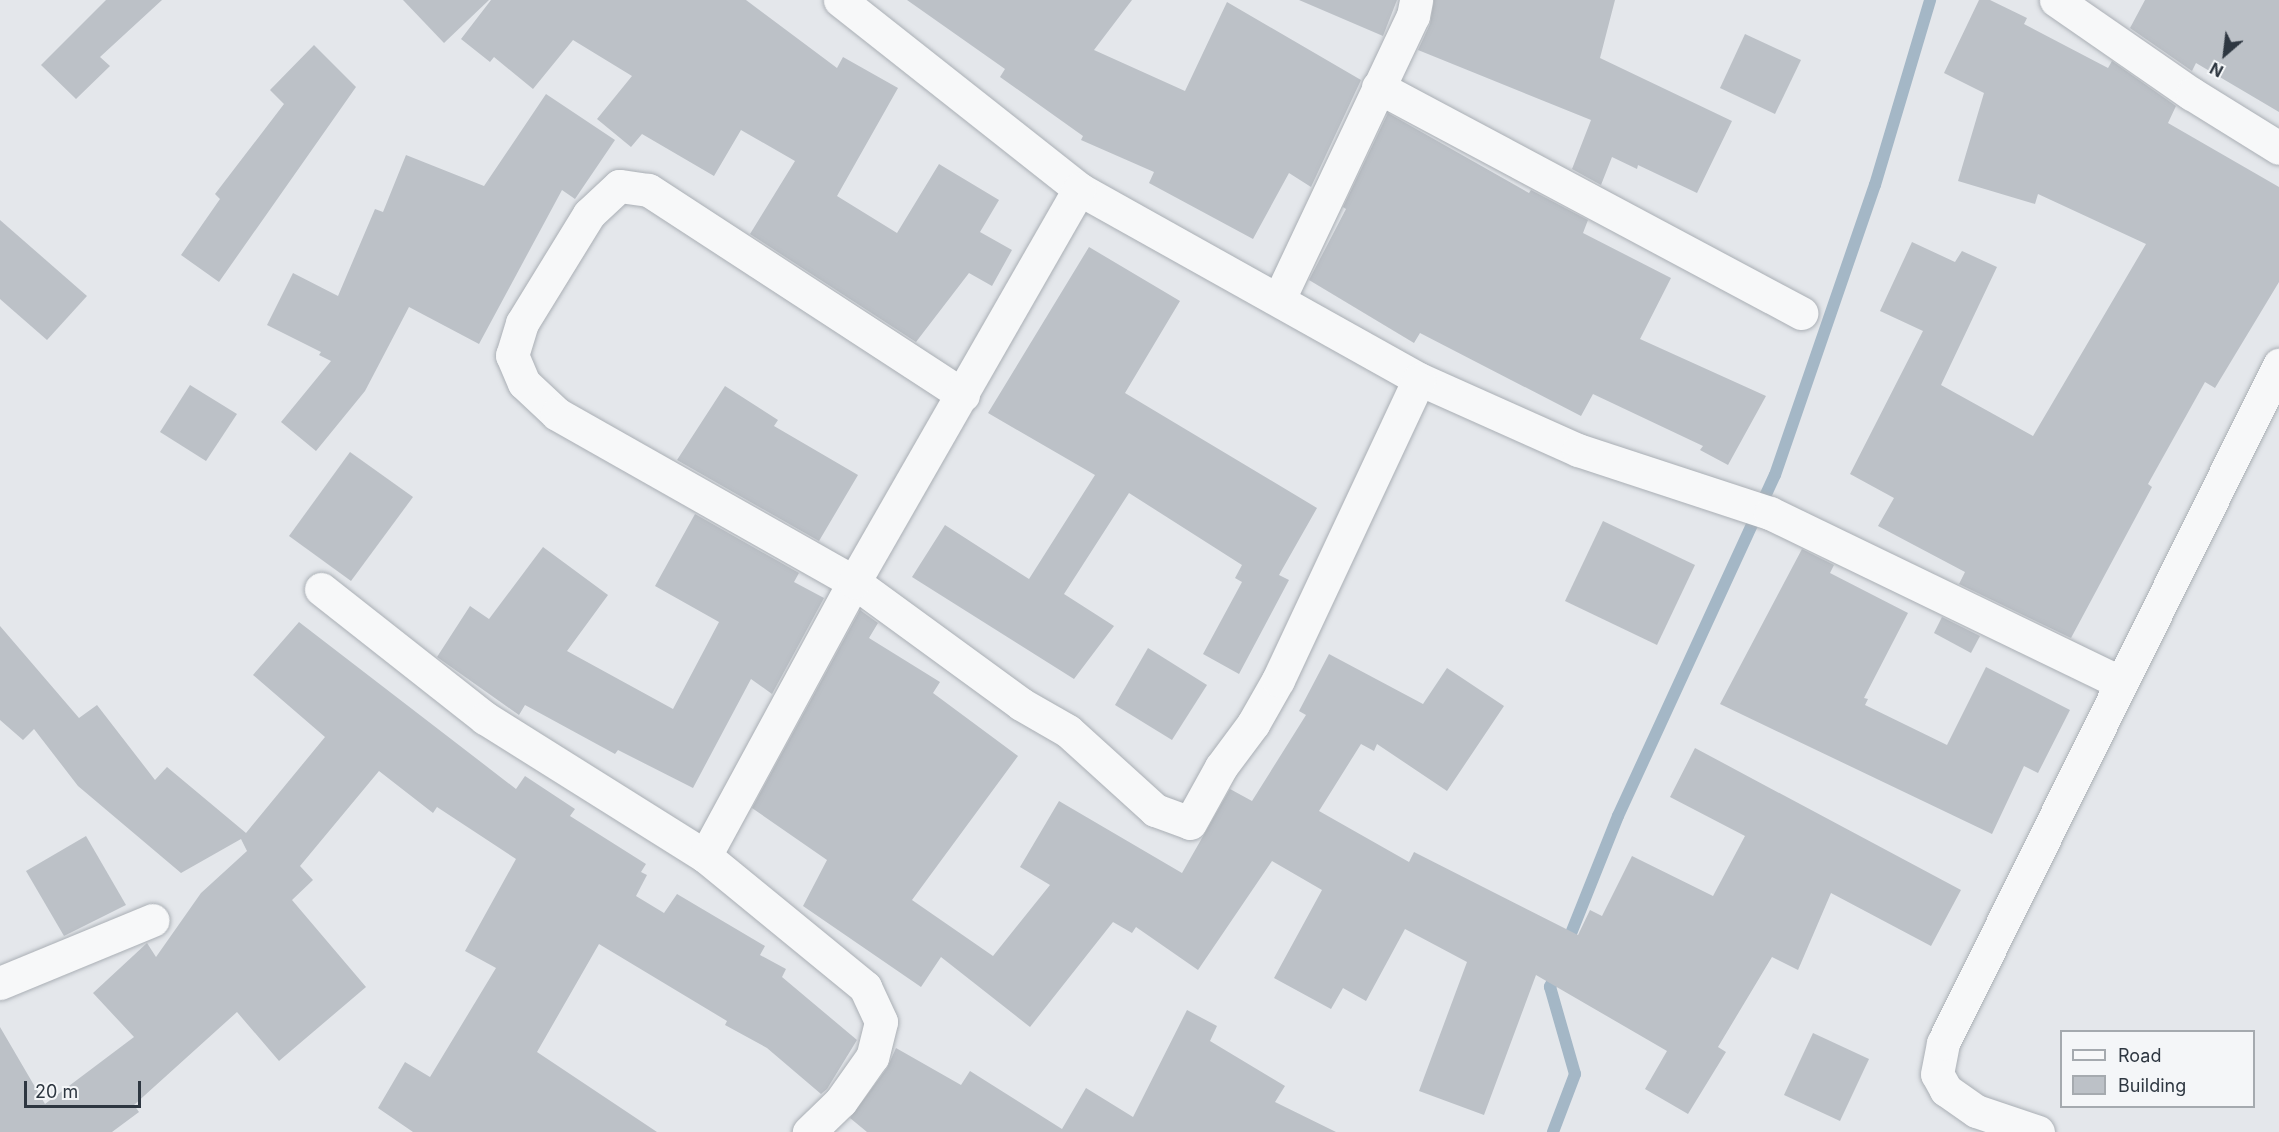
<!DOCTYPE html>
<style>
body{margin:0}
#map{position:relative;width:2279px;height:1132px;overflow:hidden;background:#e4e7eb;font-family:Inter,sans-serif}
div>[style]{position:absolute}
.stream>*{height:12px;margin:-6px;padding:0 6px;transform-origin:6px;border-radius:6px;background:#a4b7c6}
.building>*{inset:0;background:#bcc1c7}
.roads{filter:drop-shadow(0 0 2px #aaafb5) drop-shadow(0 0 2px #aaafb5)}
.minor>*{height:33px;margin:-16.5px;padding:0 16.5px;transform-origin:16.5px;border-radius:16.5px;background:#f7f8f9}
span{translate:-50% -50%;white-space:nowrap;text-align:center;line-height:1.15;-webkit-text-stroke:6px #f4f6f8;paint-order:stroke}
.legend{position:absolute;left:2060px;top:1030px;width:195px;height:78px;box-sizing:border-box;background:#f4f6f8;border:2px solid #a5aaaf;margin:0;padding:8px 10px;list-style:none;font-size:18px;color:#2e3741}
.legend li{display:flex;align-items:center;gap:12px;height:30px}
.legend b{width:30px;border:2px solid #a5aaaf}
.north{position:absolute;left:2195px;top:24px;width:60px;height:60px;-webkit-text-stroke:4px #f4f6f8;paint-order:stroke;rotate:208deg;font-size:16px;font-weight:700;line-height:24px;text-align:center;color:#2e3741}
.north::after{content:'';display:block;margin:auto;width:21px;height:27px;background:#2e3741;clip-path:polygon(50% 0,100% 100%,50% 72%,0 100%)}
.scale{position:absolute;left:24px;top:1081px;width:117px;height:27px;box-sizing:border-box;border:3px solid #2e3741;border-top:0;padding-left:8px;font-size:18px;line-height:21px;white-space:nowrap;color:#2e3741;-webkit-text-stroke:4px #f4f6f8;paint-order:stroke}
</style>
<div id="map">
<div class="stream">
<i style="left:1566px;top:946px;width:140px;rotate:-68.2deg"></i>
<i style="left:1618px;top:816px;width:375px;rotate:-65.3deg"></i>
<i style="left:1775px;top:475px;width:307px;rotate:-71deg"></i>
<i style="left:1875px;top:185px;width:193px;rotate:-73.4deg"></i>
<i style="left:1553px;top:1132px;width:62px;rotate:-69.2deg"></i>
<i style="left:1575px;top:1074px;width:91px;rotate:-106deg"></i>
<i style="left:1550px;top:987px;width:17px;rotate:-66deg"></i>
</div>
<div class="building">
<i style="clip-path:polygon(106px 0,162px 0,100px 57px,110px 66px,76px 99px,41px 65px)"></i>
<i style="clip-path:polygon(403px 0,489px 0,444px 43px)"></i>
<i style="clip-path:polygon(491px 0,746px 0,837px 68px,843px 57px,898px 88px,837px 196px,897px 233px,939px 164px,999px 200px,980px 232px,1012px 250px,992px 286px,969px 273px,916px 342px,750px 234px,795px 161px,741px 130px,714px 176px,642px 134px,631px 147px,597px 119px,632px 76px,573px 40px,533px 89px,494px 57px,490px 62px,461px 39px)"></i>
<i style="clip-path:polygon(907px 0,1132px 0,1094px 50px,1185px 91px,1227px 2px,1361px 80px,1311px 187px,1289px 173px,1253px 239px,1149px 183px,1154px 172px,1081px 140px,1083px 136px,1000px 77px,1005px 69px)"></i>
<i style="clip-path:polygon(1299px 0,1397px 0,1383px 36px)"></i>
<i style="clip-path:polygon(1434px 0,1615px 0,1600px 58px,1732px 121px,1697px 193px,1638px 165px,1637px 169px,1612px 157px,1601px 185px,1572px 169px,1591px 120px,1418px 50px,1430px 24px)"></i>
<i style="clip-path:polygon(1979px 0,1990px 0,2027px 18px,2024px 24px,2108px 68px,2112px 61px,2176px 106px,2168px 123px,2279px 187px,2279px 282px,2215px 388px,2205px 382px,2148px 484px,2152px 487px,2071px 638px,1959px 584px,1965px 572px,1878px 526px,1894px 498px,1850px 474px,1923px 331px,1880px 311px,1912px 242px,1955px 262px,1962px 251px,1997px 267px,1941px 385px,2033px 436px,2146px 244px,2038px 194px,2035px 204px,1958px 181px,1984px 93px,1944px 73px)"></i>
<i style="clip-path:polygon(2145px 0,2279px 0,2279px 112px,2196px 63px,2192px 71px,2130px 28px)"></i>
<i style="clip-path:polygon(1745px 34px,1801px 60px,1775px 114px,1720px 88px)"></i>
<i style="clip-path:polygon(314px 45px,356px 87px,219px 282px,181px 255px,220px 199px,215px 194px,284px 104px,270px 90px)"></i>
<i style="clip-path:polygon(546px 94px,615px 140px,575px 199px,562px 190px,479px 344px,409px 307px,365px 391px,316px 451px,281px 422px,331px 361px,319px 355px,321px 352px,267px 325px,293px 273px,338px 296px,375px 209px,383px 212px,406px 155px,484px 186px)"></i>
<i style="clip-path:polygon(1388px 113px,1529px 193px,1531px 190px,1588px 220px,1583px 233px,1671px 278px,1640px 339px,1766px 396px,1728px 465px,1700px 450px,1703px 446px,1593px 394px,1581px 416px,1420px 333px,1414px 343px,1309px 280px,1346px 209px,1343px 207px)"></i>
<i style="clip-path:polygon(0 220px,87px 296px,47px 340px,0 299px)"></i>
<i style="clip-path:polygon(1089px 247px,1180px 301px,1125px 393px,1317px 508px,1279px 575px,1289px 580px,1239px 674px,1203px 654px,1242px 582px,1235px 578px,1242px 565px,1129px 493px,1064px 594px,1114px 626px,1074px 679px,912px 577px,945px 525px,1029px 579px,1095px 475px,988px 413px)"></i>
<i style="clip-path:polygon(190px 385px,237px 414px,206px 461px,160px 432px)"></i>
<i style="clip-path:polygon(725px 386px,778px 420px,774px 426px,858px 475px,819px 541px,677px 460px)"></i>
<i style="clip-path:polygon(350px 452px,413px 497px,351px 581px,289px 536px)"></i>
<i style="clip-path:polygon(695px 514px,799px 573px,794px 582px,824px 598px,772px 694px,751px 679px,693px 788px,618px 750px,615px 754px,525px 705px,519px 715px,437px 657px,470px 606px,489px 619px,543px 547px,608px 595px,567px 651px,673px 709px,719px 622px,655px 586px)"></i>
<i style="clip-path:polygon(1603px 521px,1695px 565px,1657px 645px,1565px 601px)"></i>
<i style="clip-path:polygon(1802px 549px,1834px 565px,1830px 573px,1908px 613px,1864px 698px,1868px 699px,1865px 705px,1947px 745px,1986px 667px,2070px 710px,2038px 773px,2024px 766px,1992px 834px,1720px 704px)"></i>
<i style="clip-path:polygon(860px 610px,878px 623px,869px 638px,940px 682px,933px 693px,1018px 756px,912px 900px,993px 956px,1050px 885px,1020px 867px,1059px 801px,1182px 873px,1230px 789px,1252px 801px,1306px 715px,1299px 711px,1329px 654px,1423px 704px,1447px 668px,1504px 706px,1447px 791px,1377px 744px,1374px 751px,1361px 744px,1319px 811px,1409px 862px,1414px 852px,1578px 935px,1590px 910px,1602px 916px,1632px 856px,1713px 896px,1745px 836px,1670px 797px,1695px 748px,1961px 890px,1931px 946px,1831px 893px,1798px 970px,1772px 957px,1718px 1047px,1726px 1052px,1688px 1114px,1645px 1089px,1667px 1051px,1536px 975px,1484px 1115px,1419px 1091px,1467px 962px,1405px 929px,1366px 1001px,1343px 988px,1331px 1009px,1274px 978px,1322px 890px,1272px 861px,1198px 970px,1136px 927px,1132px 933px,1113px 922px,1030px 1027px,941px 957px,921px 987px,803px 906px,827px 860px,752px 808px)"></i>
<i style="clip-path:polygon(1942px 617px,1980px 636px,1971px 653px,1934px 633px)"></i>
<i style="clip-path:polygon(299px 622px,516px 789px,525px 776px,575px 809px,570px 816px,646px 864px,641px 872px,647px 875px,636px 896px,664px 913px,677px 894px,765px 946px,760px 955px,786px 969px,782px 977px,857px 1040px,827px 1089px,821px 1094px,767px 1048px,725px 1025px,727px 1021px,599px 944px,537px 1052px,657px 1132px,413px 1132px,378px 1108px,405px 1062px,430px 1077px,496px 968px,465px 951px,516px 859px,437px 807px,433px 813px,379px 771px,300px 866px,313px 880px,292px 900px,366px 987px,279px 1061px,237px 1012px,134px 1105px,139px 1112px,112px 1132px,0 1132px,0 1027px,45px 1104px,134px 1037px,93px 993px,147px 943px,156px 957px,201px 893px,247px 851px,241px 839px,181px 873px,78px 786px,34px 729px,23px 740px,0 720px,0 626px,79px 718px,97px 705px,155px 780px,167px 767px,246px 833px,325px 737px,253px 675px)"></i>
<i style="clip-path:polygon(1148px 648px,1207px 685px,1172px 740px,1115px 705px)"></i>
<i style="clip-path:polygon(86px 836px,126px 905px,64px 936px,26px 871px)"></i>
<i style="clip-path:polygon(1187px 1010px,1217px 1026px,1210px 1041px,1285px 1086px,1275px 1102px,1336px 1132px,867px 1132px,850px 1118px,887px 1068px,896px 1048px,961px 1085px,970px 1071px,1062px 1129px,1086px 1088px,1133px 1117px)"></i>
<i style="clip-path:polygon(1813px 1033px,1869px 1059px,1840px 1121px,1784px 1095px)"></i>
</div>
<div class="roads">
<div class="minor">
<i style="left:840px;top:0;width:305px;rotate:38.3deg"></i>
<i style="left:1079px;top:189px;width:389px;rotate:29.2deg"></i>
<i style="left:1419px;top:379px;width:174px;rotate:24.1deg"></i>
<i style="left:1578px;top:450px;width:202px;rotate:18.2deg"></i>
<i style="left:1770px;top:513px;width:388px;rotate:25.8deg"></i>
<i style="left:2056px;top:0;width:165px;rotate:34.7deg"></i>
<i style="left:2192px;top:94px;width:102px;rotate:31.8deg"></i>
<i style="left:1378px;top:87px;width:480px;rotate:28.1deg"></i>
<i style="left:1279px;top:299px;width:313px;rotate:-64.7deg"></i>
<i style="left:1413px;top:16px;width:16px;rotate:-79deg"></i>
<i style="left:963px;top:395px;width:376px;rotate:-146.9deg"></i>
<i style="left:648px;top:190px;width:29px;rotate:-172deg"></i>
<i style="left:619px;top:186px;width:41px;rotate:137deg"></i>
<i style="left:589px;top:214px;width:128px;rotate:121.6deg"></i>
<i style="left:522px;top:323px;width:34px;rotate:107deg"></i>
<i style="left:512px;top:355px;width:30px;rotate:67deg"></i>
<i style="left:524px;top:383px;width:45px;rotate:43.2deg"></i>
<i style="left:557px;top:414px;width:341px;rotate:29.5deg"></i>
<i style="left:854px;top:582px;width:207px;rotate:36.1deg"></i>
<i style="left:1021px;top:704px;width:54px;rotate:29.9deg"></i>
<i style="left:1068px;top:731px;width:118px;rotate:42.2deg"></i>
<i style="left:1155px;top:810px;width:37px;rotate:20deg"></i>
<i style="left:1190px;top:823px;width:64px;rotate:-61deg"></i>
<i style="left:1221px;top:767px;width:54px;rotate:-53.3deg"></i>
<i style="left:1253px;top:724px;width:51px;rotate:-60.4deg"></i>
<i style="left:1278px;top:680px;width:332px;rotate:-64.9deg"></i>
<i style="left:321px;top:589px;width:209px;rotate:38.2deg"></i>
<i style="left:485px;top:718px;width:260px;rotate:32.1deg"></i>
<i style="left:705px;top:856px;width:207px;rotate:39.3deg"></i>
<i style="left:865px;top:987px;width:38px;rotate:65deg"></i>
<i style="left:881px;top:1022px;width:36px;rotate:104deg"></i>
<i style="left:872px;top:1057px;width:54px;rotate:125.2deg"></i>
<i style="left:841px;top:1101px;width:45px;rotate:135.9deg"></i>
<i style="left:705px;top:856px;width:312px;rotate:-61.5deg"></i>
<i style="left:854px;top:582px;width:453px;rotate:-60.2deg"></i>
<i style="left:0;top:983px;width:165px;rotate:-22.4deg"></i>
<i style="left:2038px;top:1132px;width:65px;rotate:-161.3deg"></i>
<i style="left:1976px;top:1111px;width:37px;rotate:-145deg"></i>
<i style="left:1946px;top:1090px;width:18px;rotate:-119deg"></i>
<i style="left:1937px;top:1074px;width:32px;rotate:-79deg"></i>
<i style="left:1943px;top:1043px;width:757px;rotate:-63.64deg"></i>
</div>
</div>
<ul class="legend">
<li><b style="height:8px;background:#f7f8f9"></b>Road</li>
<li><b style="height:16px;background:#bcc1c7"></b>Building</li>
</ul>
<div class="north">N</div>
<div class="scale">20 m</div>
</div>
